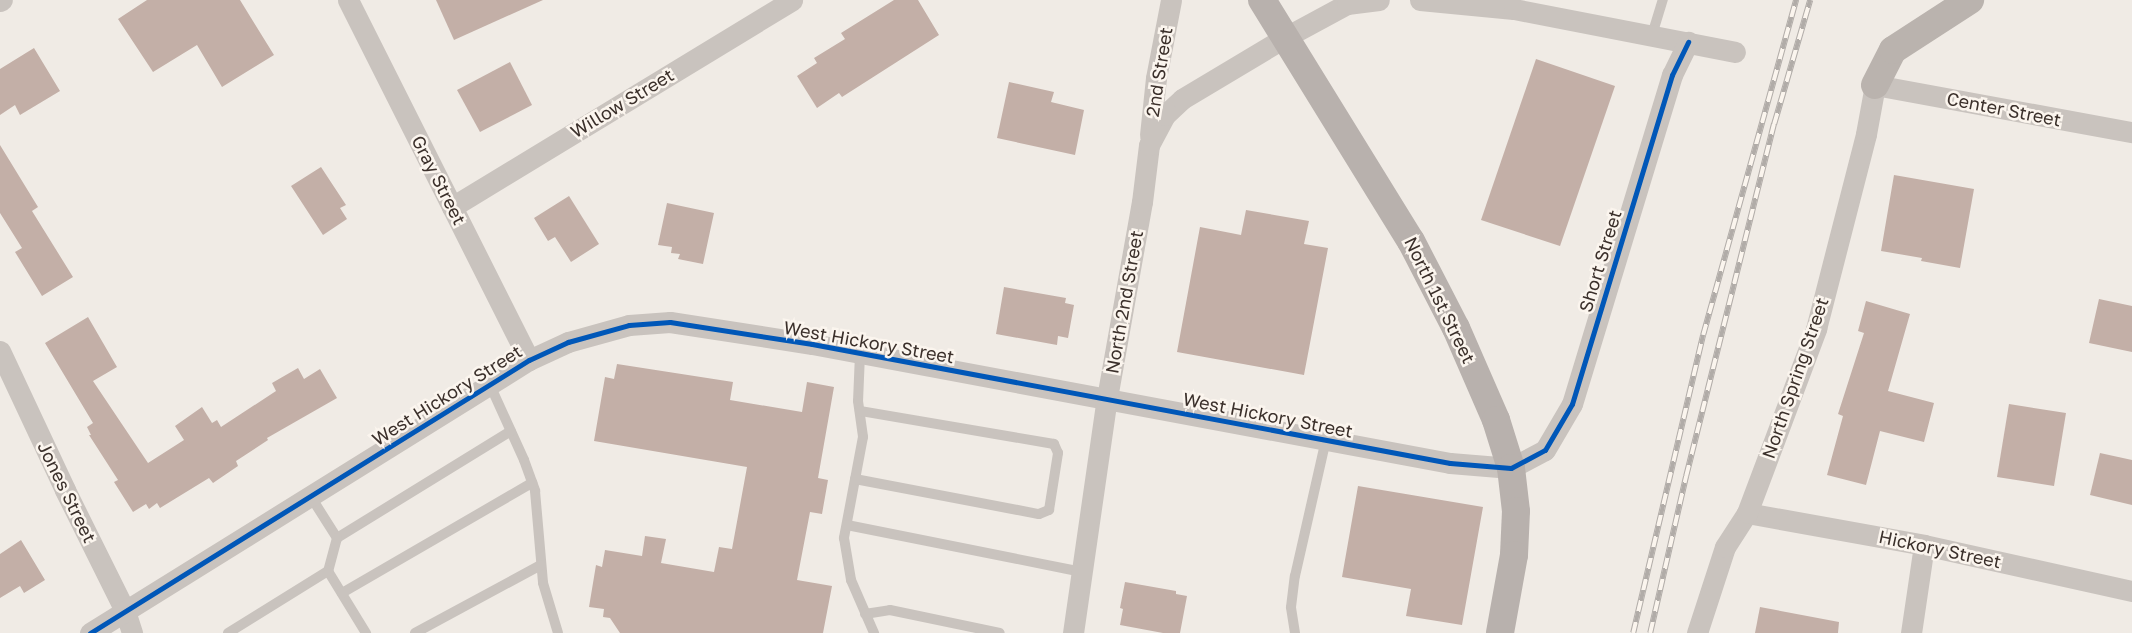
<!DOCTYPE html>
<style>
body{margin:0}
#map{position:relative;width:2132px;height:633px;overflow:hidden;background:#f0ebe5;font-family:"Golos Text",sans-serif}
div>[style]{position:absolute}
.building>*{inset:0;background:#c3afa7}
.service>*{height:10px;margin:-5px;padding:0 5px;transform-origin:5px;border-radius:5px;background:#c9c3be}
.minor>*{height:21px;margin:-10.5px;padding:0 10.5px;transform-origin:10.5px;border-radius:10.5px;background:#c9c3be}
.secondary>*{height:28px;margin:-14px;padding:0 14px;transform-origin:14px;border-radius:14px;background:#bab3ae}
.primary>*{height:28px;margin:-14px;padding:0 14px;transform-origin:14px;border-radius:14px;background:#b8b1ad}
.rail>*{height:5.5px;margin-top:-2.75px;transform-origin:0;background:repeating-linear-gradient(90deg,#fbf5ee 0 11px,#b1aca8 0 22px);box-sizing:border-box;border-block:1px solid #b1aca8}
.cycleway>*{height:5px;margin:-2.5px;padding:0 2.5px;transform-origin:2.5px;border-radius:2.5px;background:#0057b8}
span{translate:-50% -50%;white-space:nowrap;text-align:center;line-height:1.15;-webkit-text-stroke:5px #fbf5ee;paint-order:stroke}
.street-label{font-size:18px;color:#3b302b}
</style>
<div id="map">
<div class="building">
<i style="clip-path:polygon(147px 0,240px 0,274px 55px,222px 87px,197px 45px,153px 72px,118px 19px)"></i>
<i style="clip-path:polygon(436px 0,543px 0,454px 40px)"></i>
<i style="clip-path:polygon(894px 0,918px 0,939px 35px,842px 97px,839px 93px,817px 108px,797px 76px,817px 63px,814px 58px,845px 39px,841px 33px)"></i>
<i style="clip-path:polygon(34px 48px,60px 91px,20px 115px,15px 105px,0 115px,0 69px)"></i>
<i style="clip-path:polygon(1536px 59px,1615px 86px,1560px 246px,1481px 220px)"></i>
<i style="clip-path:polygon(510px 62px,532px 105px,480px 132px,457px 90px)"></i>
<i style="clip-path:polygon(1009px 82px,1054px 92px,1051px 102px,1084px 110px,1075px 155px,997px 138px)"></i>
<i style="clip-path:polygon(0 145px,38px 207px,32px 211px,73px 277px,42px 296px,15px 252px,22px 248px,0 213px)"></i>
<i style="clip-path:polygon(321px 167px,346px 205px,340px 208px,347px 219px,323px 235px,291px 186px)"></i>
<i style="clip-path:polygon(1894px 175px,1974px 189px,1960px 268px,1921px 261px,1922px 258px,1881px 251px)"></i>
<i style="clip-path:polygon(569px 196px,599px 244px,571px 262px,555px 237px,548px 241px,534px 218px)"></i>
<i style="clip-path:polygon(667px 203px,714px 213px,703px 264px,678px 259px,680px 254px,671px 253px,672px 247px,658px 245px)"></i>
<i style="clip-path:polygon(1246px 210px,1309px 221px,1304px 244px,1328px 248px,1304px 375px,1177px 352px,1200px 227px,1241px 235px)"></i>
<i style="clip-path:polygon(1004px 287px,1066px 298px,1065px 303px,1074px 305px,1068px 338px,1058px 336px,1057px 345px,996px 334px)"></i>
<i style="clip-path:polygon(2099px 299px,2132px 306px,2132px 352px,2089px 343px)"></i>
<i style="clip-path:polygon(1866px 301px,1910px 314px,1888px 391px,1934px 403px,1924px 442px,1880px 431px,1866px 485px,1827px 475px,1843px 416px,1838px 414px,1864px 333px,1858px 331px)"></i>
<i style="clip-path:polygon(88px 317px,117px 367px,93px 381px,148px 463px,184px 440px,175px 426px,202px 407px,212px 423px,217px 420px,221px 427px,276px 391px,272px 383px,298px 368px,304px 379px,320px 369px,337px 398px,267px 438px,268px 440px,236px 461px,238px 466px,213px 483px,209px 478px,160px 508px,157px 503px,149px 509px,146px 504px,133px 512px,114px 482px,118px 480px,89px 435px,91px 435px,87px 427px,93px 423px,45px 343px)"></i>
<i style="clip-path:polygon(617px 364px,733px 382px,730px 400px,802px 412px,807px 382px,834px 387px,818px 478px,828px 480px,822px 514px,810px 512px,797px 580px,832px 586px,823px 633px,620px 633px,610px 618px,603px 617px,604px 609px,589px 607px,596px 565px,602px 567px,605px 550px,642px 556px,645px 536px,666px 539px,661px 563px,714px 572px,719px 547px,732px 549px,747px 467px,594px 441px,605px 377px,614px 379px)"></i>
<i style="clip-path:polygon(2009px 404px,2066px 413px,2054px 486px,1997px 477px)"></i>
<i style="clip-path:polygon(2100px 453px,2132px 460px,2132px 505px,2090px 495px)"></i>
<i style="clip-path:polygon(1358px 486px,1483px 507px,1462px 625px,1406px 616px,1411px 589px,1342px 577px)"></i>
<i style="clip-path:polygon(21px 540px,45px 580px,24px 593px,20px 586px,0 598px,0 554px)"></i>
<i style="clip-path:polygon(1125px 582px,1176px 591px,1176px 594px,1187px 596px,1180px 633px,1163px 633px,1120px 625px,1123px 609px,1120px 608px)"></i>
<i style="clip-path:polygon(1760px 607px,1839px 622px,1838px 633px,1755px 633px)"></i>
</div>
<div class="service">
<i style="left:1652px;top:35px;width:37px;rotate:-73deg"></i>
<i style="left:860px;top:354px;width:47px;rotate:92.4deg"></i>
<i style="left:858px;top:401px;width:36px;rotate:82deg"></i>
<i style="left:863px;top:437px;width:103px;rotate:100.7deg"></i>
<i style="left:844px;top:538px;width:43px;rotate:80.5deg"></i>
<i style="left:851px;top:580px;width:58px;rotate:66.5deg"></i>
<i style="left:490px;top:385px;width:82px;rotate:65.6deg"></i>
<i style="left:524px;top:460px;width:33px;rotate:70deg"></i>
<i style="left:535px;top:491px;width:92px;rotate:85deg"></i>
<i style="left:543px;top:583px;width:52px;rotate:73.3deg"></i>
<i style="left:855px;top:479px;width:187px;rotate:10.8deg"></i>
<i style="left:1039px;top:514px;width:11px;rotate:-22deg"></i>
<i style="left:1049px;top:510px;width:58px;rotate:-81deg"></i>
<i style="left:1058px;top:453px;width:10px;rotate:-114deg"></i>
<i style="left:1054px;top:444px;width:197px;rotate:-170.3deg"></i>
<i style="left:311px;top:497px;width:49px;rotate:57.6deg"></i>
<i style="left:337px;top:538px;width:204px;rotate:-31.6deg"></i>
<i style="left:847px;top:525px;width:241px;rotate:11.3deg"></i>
<i style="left:337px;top:538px;width:34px;rotate:105deg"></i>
<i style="left:328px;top:571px;width:73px;rotate:58.5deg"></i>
<i style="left:342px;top:593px;width:220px;rotate:-30.1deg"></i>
<i style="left:865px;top:614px;width:25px;rotate:-9deg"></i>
<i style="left:890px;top:610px;width:112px;rotate:11.8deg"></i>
<i style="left:228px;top:633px;width:118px;rotate:-31.8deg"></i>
<i style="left:415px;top:633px;width:143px;rotate:-28.4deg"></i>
<i style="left:1295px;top:633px;width:26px;rotate:-99deg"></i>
<i style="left:1291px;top:607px;width:31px;rotate:-83deg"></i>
<i style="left:1295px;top:576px;width:139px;rotate:-77.2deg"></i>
</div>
<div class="minor">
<i style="left:348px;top:0;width:403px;rotate:63.3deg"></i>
<i style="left:1420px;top:0;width:94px;rotate:5.5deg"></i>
<i style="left:1514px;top:9px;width:225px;rotate:11deg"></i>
<i style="left:0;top:1px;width:2px;rotate:-27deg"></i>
<i style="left:1150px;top:135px;width:57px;rotate:-84deg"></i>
<i style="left:1156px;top:78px;width:79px;rotate:-79.1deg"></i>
<i style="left:452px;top:207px;width:398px;rotate:-31.3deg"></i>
<i style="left:0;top:351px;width:153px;rotate:64.9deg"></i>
<i style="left:65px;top:490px;width:135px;rotate:63.6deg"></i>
<i style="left:125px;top:611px;width:23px;rotate:72deg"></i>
<i style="left:1747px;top:513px;width:180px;rotate:10.2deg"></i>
<i style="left:1924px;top:545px;width:213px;rotate:12.5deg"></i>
<i style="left:90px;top:633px;width:517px;rotate:-31.88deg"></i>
<i style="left:529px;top:360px;width:43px;rotate:-24.8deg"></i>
<i style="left:568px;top:342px;width:63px;rotate:-15.6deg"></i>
<i style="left:629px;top:325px;width:41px;rotate:-4.2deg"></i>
<i style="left:670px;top:322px;width:144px;rotate:8.8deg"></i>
<i style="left:812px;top:344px;width:649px;rotate:10.57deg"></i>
<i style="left:1450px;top:463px;width:61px;rotate:4.7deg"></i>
<i style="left:1511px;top:468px;width:38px;rotate:-28deg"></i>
<i style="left:1545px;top:450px;width:53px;rotate:-59.6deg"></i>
<i style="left:1572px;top:404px;width:344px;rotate:-73.1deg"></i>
<i style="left:1672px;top:75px;width:37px;rotate:-64deg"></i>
<i style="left:1073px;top:633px;width:237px;rotate:-81.8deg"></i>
<i style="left:1107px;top:398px;width:199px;rotate:-79.9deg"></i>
<i style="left:1142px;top:202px;width:57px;rotate:-83deg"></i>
<i style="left:1149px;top:145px;width:34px;rotate:-62deg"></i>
<i style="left:1165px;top:115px;width:23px;rotate:-43deg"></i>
<i style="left:1182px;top:99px;width:119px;rotate:-30.9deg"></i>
<i style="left:1284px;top:38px;width:72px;rotate:-28.4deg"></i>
<i style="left:1347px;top:4px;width:32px;rotate:-7deg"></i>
<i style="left:1697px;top:633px;width:90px;rotate:-72deg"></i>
<i style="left:1725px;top:547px;width:40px;rotate:-57.1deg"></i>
<i style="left:1747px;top:513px;width:197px;rotate:-69.4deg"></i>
<i style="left:1816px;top:329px;width:201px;rotate:-75.6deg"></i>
<i style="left:1866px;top:134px;width:50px;rotate:-79.6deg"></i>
<i style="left:1875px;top:85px;width:261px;rotate:10.4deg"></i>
<i style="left:1911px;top:633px;width:89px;rotate:-81.6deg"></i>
</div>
<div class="secondary">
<i style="left:1875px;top:85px;width:39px;rotate:-63deg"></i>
<i style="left:1893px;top:50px;width:92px;rotate:-33deg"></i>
</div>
<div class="primary">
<i style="left:1262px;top:0;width:283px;rotate:58.3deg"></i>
<i style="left:1411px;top:241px;width:98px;rotate:62.7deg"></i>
<i style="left:1456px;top:328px;width:100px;rotate:66.5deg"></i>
<i style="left:1496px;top:420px;width:50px;rotate:72.6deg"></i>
<i style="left:1511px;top:468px;width:43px;rotate:83.4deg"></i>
<i style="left:1516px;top:511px;width:44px;rotate:92.6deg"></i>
<i style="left:1514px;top:555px;width:79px;rotate:100.2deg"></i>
</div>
<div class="rail">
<i style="left:1633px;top:633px;width:306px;rotate:-76.8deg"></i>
<i style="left:1703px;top:335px;width:348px;rotate:-74.5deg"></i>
<i style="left:1650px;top:633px;width:161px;rotate:-77.1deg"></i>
<i style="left:1686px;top:476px;width:363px;rotate:-76deg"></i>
<i style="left:1774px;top:124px;width:129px;rotate:-73.8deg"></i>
</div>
<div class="cycleway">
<i style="left:90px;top:633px;width:517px;rotate:-31.88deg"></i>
<i style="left:529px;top:360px;width:43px;rotate:-24.8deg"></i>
<i style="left:568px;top:342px;width:63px;rotate:-15.6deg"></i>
<i style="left:629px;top:325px;width:41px;rotate:-4.2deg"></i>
<i style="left:670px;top:322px;width:144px;rotate:8.8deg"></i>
<i style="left:812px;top:344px;width:649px;rotate:10.57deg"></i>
<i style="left:1450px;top:463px;width:61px;rotate:4.7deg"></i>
<i style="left:1511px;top:468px;width:38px;rotate:-28deg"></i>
<i style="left:1545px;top:450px;width:53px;rotate:-59.6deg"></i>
<i style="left:1572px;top:404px;width:344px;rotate:-73.1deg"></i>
<i style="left:1672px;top:75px;width:37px;rotate:-64deg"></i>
</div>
<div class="street-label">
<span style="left:1159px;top:72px;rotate:-81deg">2nd Street</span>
<span style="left:622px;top:103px;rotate:-31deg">Willow Street</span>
<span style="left:2004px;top:109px;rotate:11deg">Center Street</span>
<span style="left:439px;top:180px;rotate:63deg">Gray Street</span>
<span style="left:1600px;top:261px;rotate:-73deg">Short Street</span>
<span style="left:1440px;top:300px;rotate:64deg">North 1st Street</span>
<span style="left:1124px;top:302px;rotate:-80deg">North 2nd Street</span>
<span style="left:869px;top:342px;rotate:10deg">West Hickory Street</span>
<span style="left:1795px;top:378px;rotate:-71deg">North Spring Street</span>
<span style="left:447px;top:395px;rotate:-32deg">West Hickory Street</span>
<span style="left:1268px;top:415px;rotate:11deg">West Hickory Street</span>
<span style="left:67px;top:492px;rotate:64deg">Jones Street</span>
<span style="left:1940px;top:549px;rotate:12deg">Hickory Street</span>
</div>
</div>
